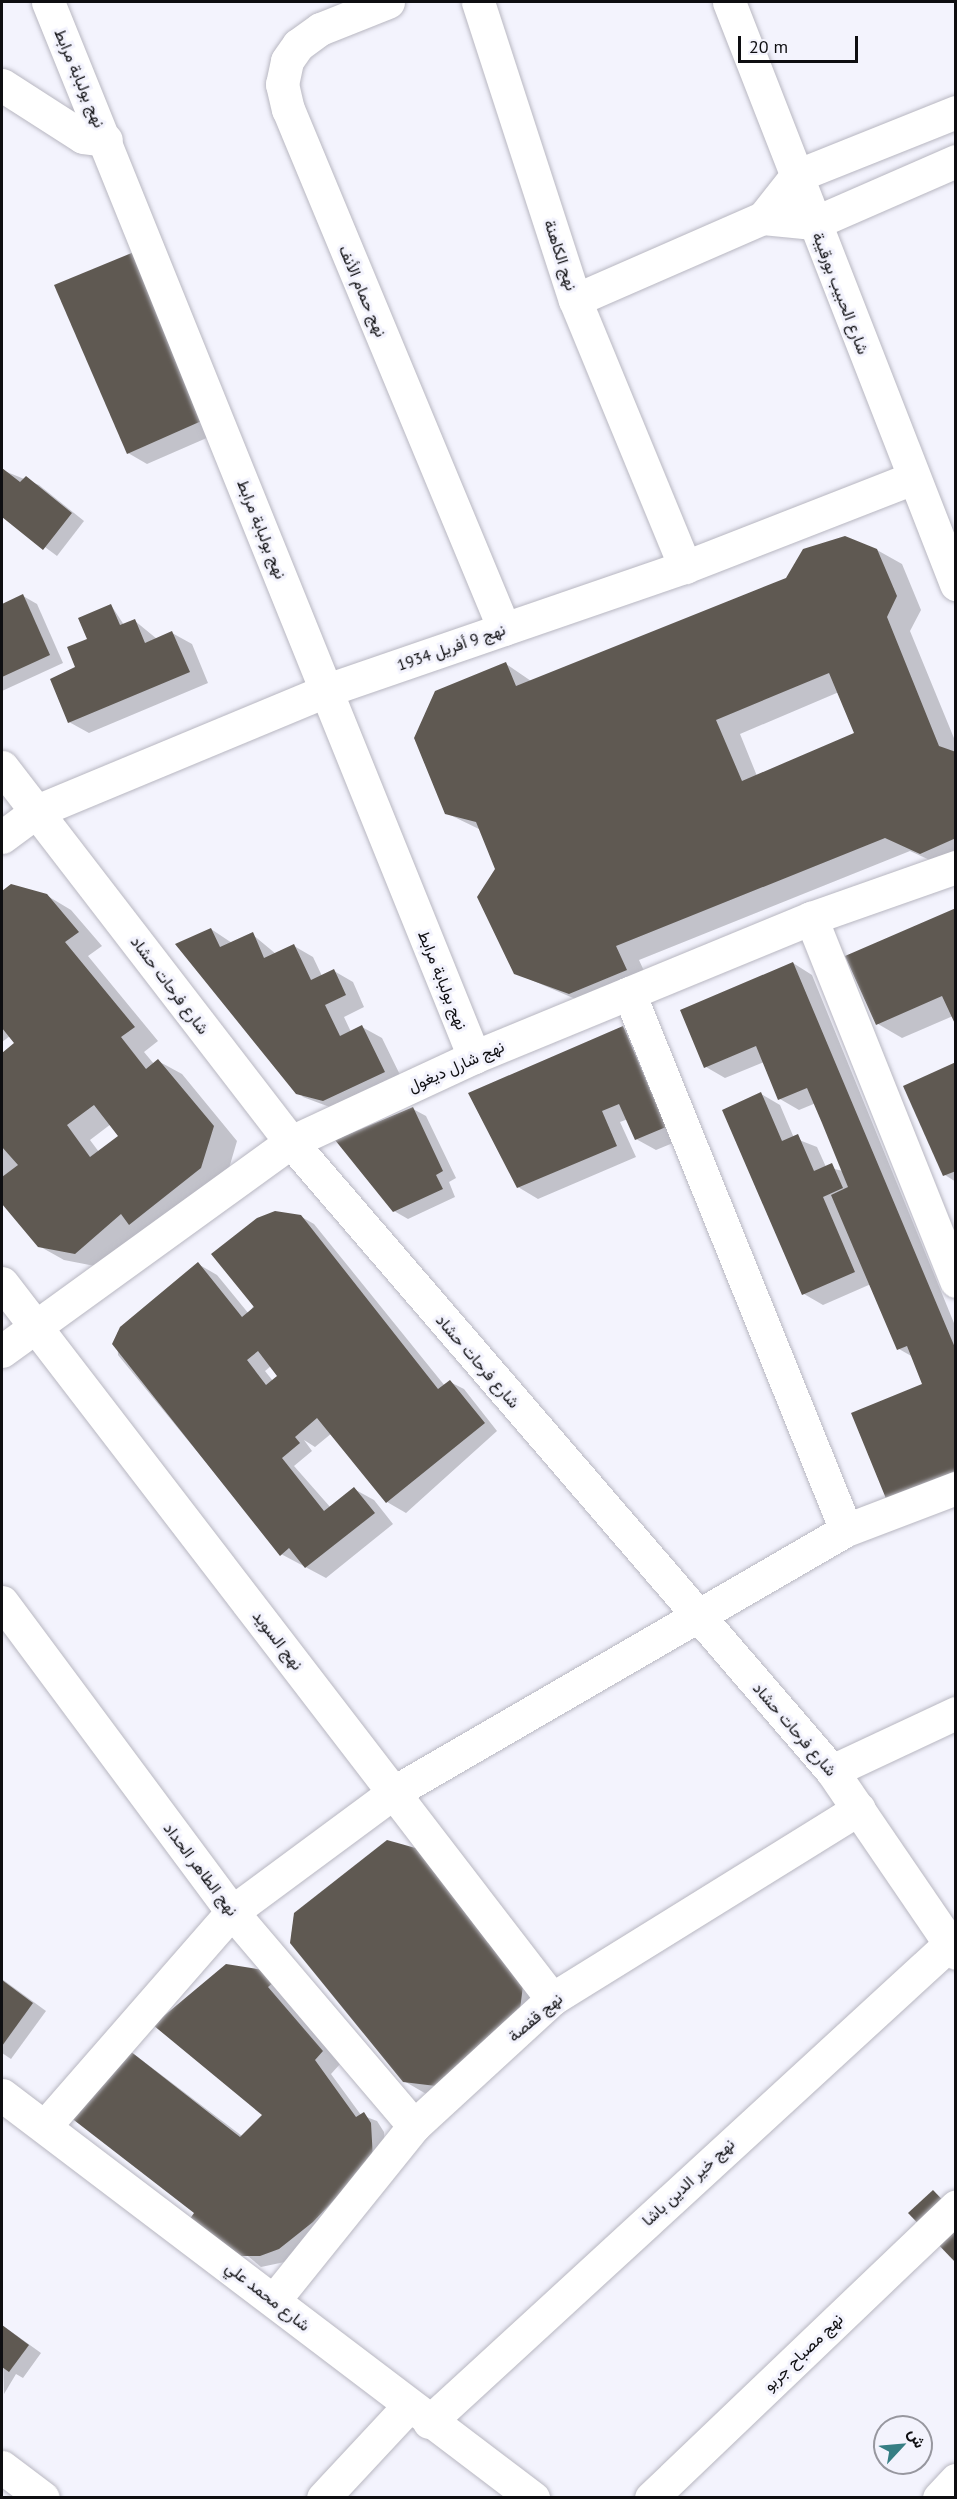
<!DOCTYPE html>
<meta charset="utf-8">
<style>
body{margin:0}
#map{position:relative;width:957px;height:2499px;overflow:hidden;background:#f3f3fd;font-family:"PT Sans",Vazirmatn,sans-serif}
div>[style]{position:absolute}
.shadow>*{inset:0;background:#0003}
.building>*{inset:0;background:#5f5952}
.roads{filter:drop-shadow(0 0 2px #b8b7c1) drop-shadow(0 0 2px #b8b7c1)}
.minor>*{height:33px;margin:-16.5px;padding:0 16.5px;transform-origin:16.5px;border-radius:16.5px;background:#fff}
.tertiary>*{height:33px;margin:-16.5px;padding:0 16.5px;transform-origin:16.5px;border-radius:16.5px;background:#fff}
span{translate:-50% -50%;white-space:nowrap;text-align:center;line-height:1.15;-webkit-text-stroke:6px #f3f3fd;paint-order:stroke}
.street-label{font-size:16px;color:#0e0e11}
.frame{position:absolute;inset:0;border:3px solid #0e0e11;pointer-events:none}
.north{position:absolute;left:873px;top:2415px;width:60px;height:60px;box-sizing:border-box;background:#f3f3fd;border:2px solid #97979f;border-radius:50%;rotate:64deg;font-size:16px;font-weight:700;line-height:24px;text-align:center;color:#0e0e11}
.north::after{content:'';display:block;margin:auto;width:21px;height:27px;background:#367e84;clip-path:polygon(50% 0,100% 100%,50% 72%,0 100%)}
.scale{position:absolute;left:738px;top:36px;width:120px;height:27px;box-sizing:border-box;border:3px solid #0e0e11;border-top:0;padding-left:8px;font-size:18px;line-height:21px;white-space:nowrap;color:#0e0e11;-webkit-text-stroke:4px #f3f3fd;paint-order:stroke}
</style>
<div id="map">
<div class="shadow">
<i style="clip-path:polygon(56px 286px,225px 430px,147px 464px,128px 453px)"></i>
<i style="clip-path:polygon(2px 470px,39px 485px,84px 521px,57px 556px,2px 515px)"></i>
<i style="clip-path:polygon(evenodd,877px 550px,902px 564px,921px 610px,910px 631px,956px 743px,956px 862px,945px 867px,910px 851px,639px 960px,650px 984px,594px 1007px,515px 973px,496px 869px,481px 830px,446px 813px,506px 664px,531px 681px,877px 550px,839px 692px,856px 733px,757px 776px,740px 734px,839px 692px)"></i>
<i style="clip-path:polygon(23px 596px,37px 604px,63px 663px,2px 691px,2px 605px)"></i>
<i style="clip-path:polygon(111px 605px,124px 625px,135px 621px,157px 639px,172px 633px,192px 644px,208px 683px,89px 733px,69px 722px,77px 668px)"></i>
<i style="clip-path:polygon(evenodd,11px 886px,46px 895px,71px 910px,102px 946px,88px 956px,158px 1041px,144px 1052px,154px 1064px,158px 1061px,182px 1074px,237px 1141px,225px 1182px,100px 1267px,64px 1260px,39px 1246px,2px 1202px,2px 1055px,16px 1043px,10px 1036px,2px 1042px,2px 893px,11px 886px,111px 1124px,120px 1137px,99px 1152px,90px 1140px,111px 1124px)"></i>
<i style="clip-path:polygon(956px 910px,953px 1016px,902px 1038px,878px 1024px,847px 957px)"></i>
<i style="clip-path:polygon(211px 929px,232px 943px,252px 934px,276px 954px,294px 946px,313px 957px,322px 976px,334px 971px,353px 982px,364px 1007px,344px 1017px,351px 1032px,362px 1027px,382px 1038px,404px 1083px,343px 1112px,303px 1097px,177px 945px)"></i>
<i style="clip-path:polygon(793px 963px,812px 975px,956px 1328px,956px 1491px,925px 1387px,913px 1357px,899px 1349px,871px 1284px,823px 1305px,804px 1294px,761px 1094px,780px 1105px,794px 1138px,817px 1147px,826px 1167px,843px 1171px,816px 1103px,799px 1110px,780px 1099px,764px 1062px,725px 1078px,706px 1067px)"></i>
<i style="clip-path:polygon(623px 1028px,643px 1039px,685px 1138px,656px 1150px,636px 1139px,628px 1119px,620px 1122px,636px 1157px,538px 1199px,518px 1187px)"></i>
<i style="clip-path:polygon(956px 1063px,956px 1182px,945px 1175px)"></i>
<i style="clip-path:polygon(413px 1109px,426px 1116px,456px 1178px,449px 1182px,455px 1197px,408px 1219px,394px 1211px)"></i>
<i style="clip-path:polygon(evenodd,300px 1216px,314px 1224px,445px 1386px,450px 1382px,464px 1389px,497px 1431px,406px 1513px,387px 1502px,332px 1433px,315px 1447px,304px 1440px,312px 1451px,294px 1466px,331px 1508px,354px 1489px,374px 1500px,393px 1524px,326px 1578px,281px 1554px,118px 1355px,117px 1333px,198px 1264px,217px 1275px,249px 1314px,300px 1216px,271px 1366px,279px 1376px,273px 1381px,265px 1371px,271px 1366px)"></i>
<i style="clip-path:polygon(292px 1942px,548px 1992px,428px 2095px,404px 2081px)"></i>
<i style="clip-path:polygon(263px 1971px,341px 2063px,331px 2074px,361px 2115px,377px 2121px,384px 2132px,386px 2167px,299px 2259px,261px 2267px,196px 2213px,122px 2045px,242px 2136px,265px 2114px)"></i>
<i style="clip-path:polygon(2px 1979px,46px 2011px,11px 2059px,2px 2053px)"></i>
<i style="clip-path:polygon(2px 2325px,41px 2353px,23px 2378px,16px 2374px,4px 2394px)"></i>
</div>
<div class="building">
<i style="clip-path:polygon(134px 252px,206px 419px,127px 454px,54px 285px)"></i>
<i style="clip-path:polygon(2px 468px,20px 482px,26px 476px,72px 513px,43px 550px,2px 517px)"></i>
<i style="clip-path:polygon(evenodd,845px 536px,877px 549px,897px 596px,887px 617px,939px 746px,956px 752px,956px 838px,920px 854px,885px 838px,616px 946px,627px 970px,569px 994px,514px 974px,477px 897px,495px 869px,476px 822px,445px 814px,414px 738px,435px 691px,506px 662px,516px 686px,786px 578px,803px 549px,845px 536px,829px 673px,854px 733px,742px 781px,716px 720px,829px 673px)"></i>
<i style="clip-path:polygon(23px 594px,50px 655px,2px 677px,2px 604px)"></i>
<i style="clip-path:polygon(111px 604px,120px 625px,135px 619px,145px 643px,172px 631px,190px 672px,68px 723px,50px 679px,75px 667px,67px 647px,87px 639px,78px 618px)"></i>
<i style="clip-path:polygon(evenodd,11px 884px,47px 894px,79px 932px,65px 942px,135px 1027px,121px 1037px,146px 1069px,158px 1059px,214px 1126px,201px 1168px,129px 1225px,121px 1214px,75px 1254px,38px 1247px,2px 1204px,2px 1177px,18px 1165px,2px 1147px,2px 1053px,14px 1043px,2px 1028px,2px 891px,11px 884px,94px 1105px,118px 1136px,90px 1157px,67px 1125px,94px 1105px)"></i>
<i style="clip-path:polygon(956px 908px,956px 1026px,942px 996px,876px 1025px,845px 956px)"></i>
<i style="clip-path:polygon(211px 928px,220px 947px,253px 932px,264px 958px,294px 944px,311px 980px,334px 969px,346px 995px,325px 1005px,340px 1036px,362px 1025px,385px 1072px,323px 1101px,296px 1094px,175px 944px)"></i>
<i style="clip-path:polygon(793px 962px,956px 1350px,956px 1472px,887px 1501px,851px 1413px,922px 1384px,907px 1346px,897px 1350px,831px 1195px,848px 1187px,822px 1123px,807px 1088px,778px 1100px,756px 1046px,704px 1068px,680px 1010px)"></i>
<i style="clip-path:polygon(623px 1026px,666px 1127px,635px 1140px,619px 1104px,602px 1111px,617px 1146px,517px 1188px,468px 1093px)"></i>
<i style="clip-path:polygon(956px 1062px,956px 1171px,943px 1176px,903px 1086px)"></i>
<i style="clip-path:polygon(761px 1092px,782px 1141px,798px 1134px,814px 1171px,832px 1163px,843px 1188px,823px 1197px,855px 1272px,802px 1295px,722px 1110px)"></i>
<i style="clip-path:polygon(413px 1107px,443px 1171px,436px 1175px,443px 1189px,393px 1212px,335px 1140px)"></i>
<i style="clip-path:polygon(evenodd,275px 1211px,301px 1215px,438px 1389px,450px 1380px,485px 1423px,386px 1503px,317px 1418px,295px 1437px,300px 1443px,282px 1458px,324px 1511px,354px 1487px,375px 1513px,305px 1568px,289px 1548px,280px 1556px,112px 1344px,120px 1327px,198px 1262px,242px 1317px,254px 1307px,211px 1254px,257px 1218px,275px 1211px,258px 1351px,277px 1376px,266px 1385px,247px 1360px,258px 1351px)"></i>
<i style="clip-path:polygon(387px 1840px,419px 1849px,524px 1977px,520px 2010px,436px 2086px,403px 2082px,290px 1943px,294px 1913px)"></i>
<i style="clip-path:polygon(226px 1964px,263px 1970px,275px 1981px,268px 1987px,323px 2051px,315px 2060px,356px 2117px,364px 2112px,371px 2123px,373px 2159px,313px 2222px,279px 2249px,260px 2256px,241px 2256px,189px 2220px,194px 2213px,70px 2117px,121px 2044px,240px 2137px,262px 2115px,153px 2025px)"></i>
<i style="clip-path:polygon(2px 1980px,33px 2003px,2px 2046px)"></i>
<i style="clip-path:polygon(933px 2190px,956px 2214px,956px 2263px,908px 2213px)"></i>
<i style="clip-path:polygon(2px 2325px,29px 2345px,9px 2372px,2px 2367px)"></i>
</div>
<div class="roads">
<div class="minor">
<i style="left:48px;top:2px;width:1138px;rotate:68.01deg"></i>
<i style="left:388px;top:2px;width:73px;rotate:158.3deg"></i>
<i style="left:320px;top:29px;width:27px;rotate:144deg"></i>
<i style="left:298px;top:45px;width:19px;rotate:125deg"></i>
<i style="left:287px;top:61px;width:24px;rotate:102deg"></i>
<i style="left:282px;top:84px;width:26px;rotate:77deg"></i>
<i style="left:288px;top:109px;width:563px;rotate:67.44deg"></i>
<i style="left:478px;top:2px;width:313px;rotate:72deg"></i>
<i style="left:575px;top:300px;width:289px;rotate:67.6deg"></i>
<i style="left:2px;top:85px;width:96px;rotate:32.7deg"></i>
<i style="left:83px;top:137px;width:23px;rotate:7deg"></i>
<i style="left:763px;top:218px;width:53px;rotate:-51.8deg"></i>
<i style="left:796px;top:176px;width:172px;rotate:-21.8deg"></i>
<i style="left:575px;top:300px;width:205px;rotate:-23.6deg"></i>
<i style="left:763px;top:218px;width:51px;rotate:5.6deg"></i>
<i style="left:814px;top:223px;width:155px;rotate:-23.6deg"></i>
<i style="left:2px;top:837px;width:44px;rotate:-36.6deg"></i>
<i style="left:37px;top:811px;width:314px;rotate:-22.6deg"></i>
<i style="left:327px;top:690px;width:379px;rotate:-19deg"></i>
<i style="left:685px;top:567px;width:243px;rotate:-21.3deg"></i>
<i style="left:811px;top:918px;width:391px;rotate:68.2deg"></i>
<i style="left:629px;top:993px;width:579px;rotate:68deg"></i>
<i style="left:2px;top:1283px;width:903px;rotate:52.47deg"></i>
<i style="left:2px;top:1351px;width:357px;rotate:-35.9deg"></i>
<i style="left:291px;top:1142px;width:202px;rotate:-24.9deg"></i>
<i style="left:474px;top:1057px;width:365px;rotate:-22.4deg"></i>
<i style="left:811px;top:918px;width:154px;rotate:-19.4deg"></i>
<i style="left:2px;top:1602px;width:386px;rotate:53.4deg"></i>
<i style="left:232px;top:1912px;width:281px;rotate:49.6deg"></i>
<i style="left:832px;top:1771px;width:137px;rotate:-25.1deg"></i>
<i style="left:45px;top:2126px;width:284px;rotate:-48.9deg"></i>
<i style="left:232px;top:1912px;width:202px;rotate:-36.5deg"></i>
<i style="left:394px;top:1792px;width:522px;rotate:-30.1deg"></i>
<i style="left:846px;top:1530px;width:118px;rotate:-20.9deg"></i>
<i style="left:274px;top:2300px;width:223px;rotate:-51.2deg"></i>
<i style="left:414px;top:2126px;width:188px;rotate:-42.6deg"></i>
<i style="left:552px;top:1999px;width:361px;rotate:-31.8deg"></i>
<i style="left:429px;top:2422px;width:716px;rotate:-42.56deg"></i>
<i style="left:2px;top:2467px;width:51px;rotate:37.1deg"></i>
<i style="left:323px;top:2498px;width:125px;rotate:-47deg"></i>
<i style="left:651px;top:2498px;width:422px;rotate:-43.7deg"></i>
</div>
<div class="tertiary">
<i style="left:729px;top:2px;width:625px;rotate:68.69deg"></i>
<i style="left:2px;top:767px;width:473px;rotate:52.4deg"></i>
<i style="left:291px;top:1142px;width:830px;rotate:49.3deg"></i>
<i style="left:832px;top:1771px;width:220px;rotate:55.7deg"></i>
<i style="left:2px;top:2095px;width:667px;rotate:37.2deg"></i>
<i style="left:939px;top:2498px;width:25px;rotate:-47deg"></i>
</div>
</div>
<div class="street-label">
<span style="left:80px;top:78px;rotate:67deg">نهج بولبابة مرابط</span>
<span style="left:561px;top:255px;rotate:72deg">نهج الكاهنة</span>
<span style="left:363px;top:291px;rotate:67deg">نهج حمام الأنف</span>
<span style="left:841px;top:293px;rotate:69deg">شارع الحبيب بورقيبة</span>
<span style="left:262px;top:529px;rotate:68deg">نهج بولبابة مرابط</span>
<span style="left:451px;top:647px;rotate:-19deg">نهج 9 أفريل 1934</span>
<span style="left:443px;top:980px;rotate:68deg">نهج بولبابة مرابط</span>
<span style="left:170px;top:985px;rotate:53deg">شارع فرحات حشاد</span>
<span style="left:456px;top:1066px;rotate:-24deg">نهج شارل ديغول</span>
<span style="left:478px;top:1361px;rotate:49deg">شارع فرحات حشاد</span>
<span style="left:278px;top:1640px;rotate:52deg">نهج السويد</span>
<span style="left:795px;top:1729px;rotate:49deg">شارع فرحات حشاد</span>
<span style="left:201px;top:1869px;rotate:53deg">نهج الطاهر الحداد</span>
<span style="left:535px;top:2017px;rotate:-40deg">نهج قفصة</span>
<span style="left:688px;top:2182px;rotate:-43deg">نهج خير الدين باشا</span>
<span style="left:268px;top:2296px;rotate:38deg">شارع محمد علي</span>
<span style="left:803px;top:2352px;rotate:-44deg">نهج مصباح جربو</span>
</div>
<div class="frame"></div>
<div class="north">ش</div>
<div class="scale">20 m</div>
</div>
